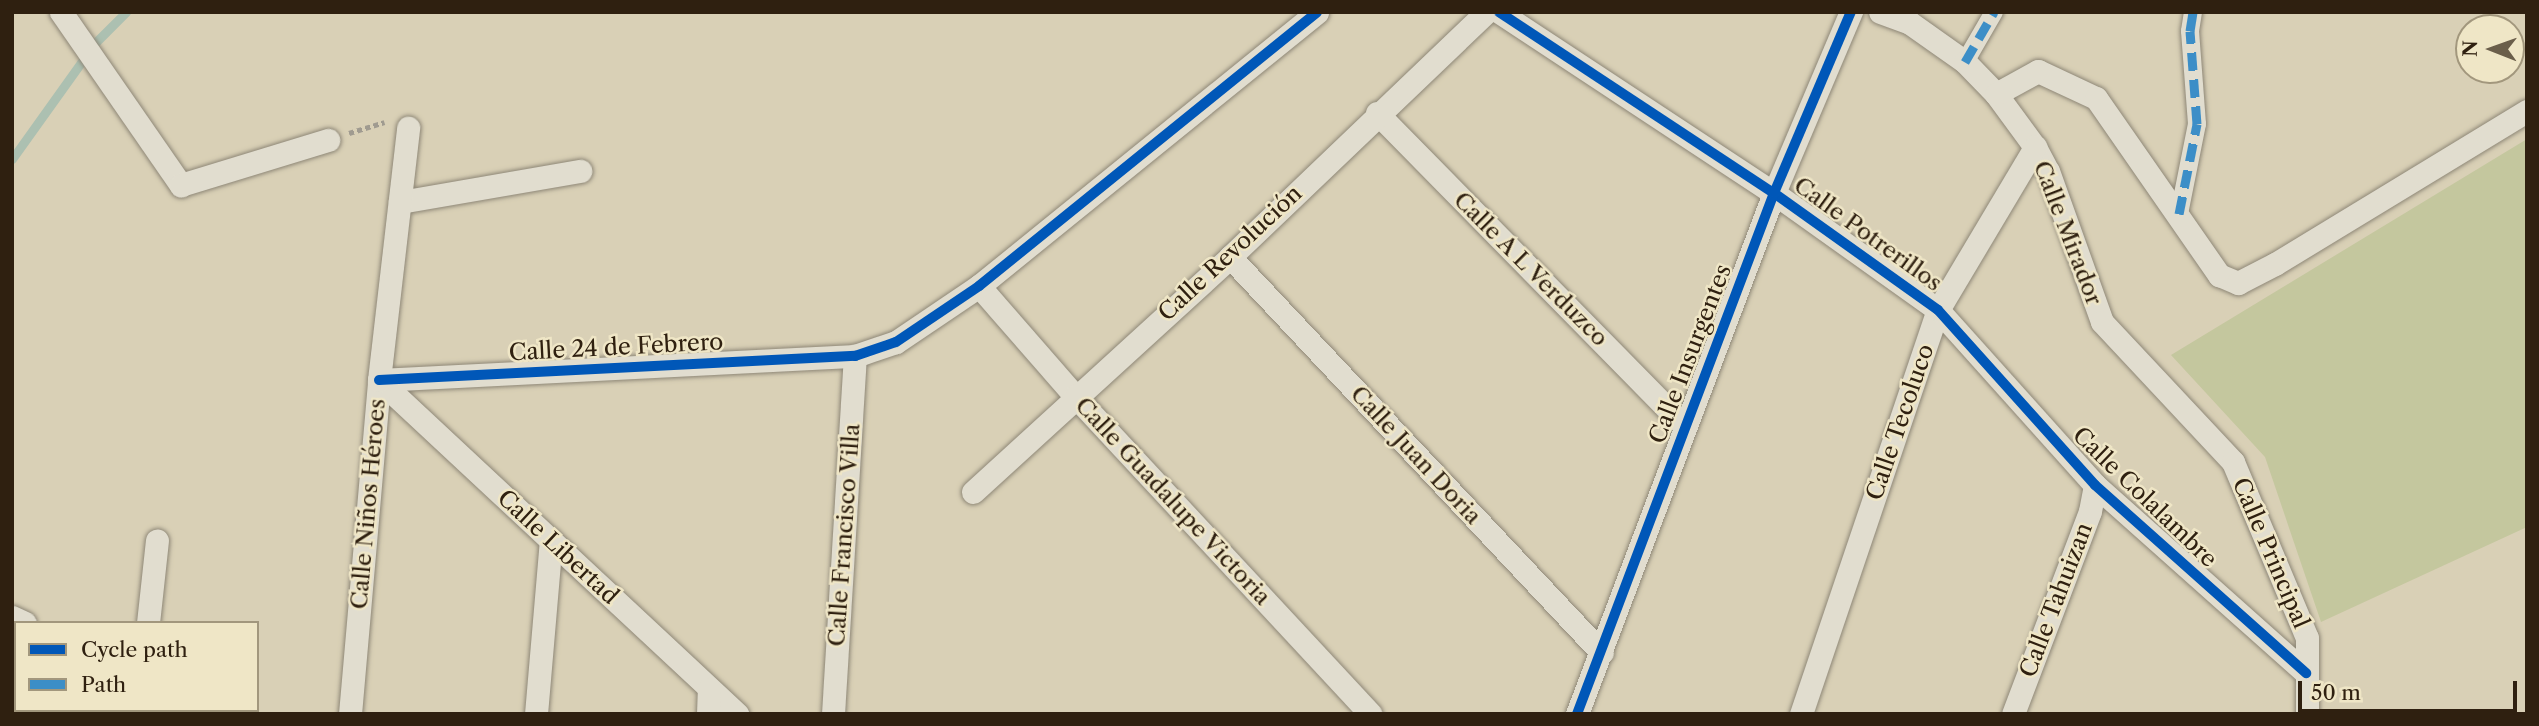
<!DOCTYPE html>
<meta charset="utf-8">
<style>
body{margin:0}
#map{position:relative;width:2539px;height:726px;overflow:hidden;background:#d9d0b6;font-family:"Libre Caslon Text",serif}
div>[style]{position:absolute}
.green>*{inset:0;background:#c4c79e}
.stream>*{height:9px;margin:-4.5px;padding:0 4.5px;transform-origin:4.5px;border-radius:4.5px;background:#acc0b1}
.path>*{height:4.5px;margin-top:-2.25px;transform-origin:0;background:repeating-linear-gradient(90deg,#a09b90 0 5px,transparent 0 8.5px)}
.roads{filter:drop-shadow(0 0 2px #8e8777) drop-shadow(0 0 2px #8e8777)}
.pedestrian>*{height:18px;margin:-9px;padding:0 9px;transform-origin:9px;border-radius:9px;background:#e1ddcf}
.minor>*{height:23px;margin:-11.5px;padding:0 11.5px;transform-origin:11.5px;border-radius:11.5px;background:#e1ddcf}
.quiet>*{height:9px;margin-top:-4.5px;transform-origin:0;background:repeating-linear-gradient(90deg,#3c8ec7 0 18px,transparent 0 27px)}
.cycleway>*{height:10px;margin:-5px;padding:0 5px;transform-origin:5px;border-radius:5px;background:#0057b8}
span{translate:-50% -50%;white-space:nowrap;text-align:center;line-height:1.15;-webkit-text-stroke:5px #efe6c6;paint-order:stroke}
.street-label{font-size:23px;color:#2f2010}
.frame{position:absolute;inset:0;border:14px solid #2f2010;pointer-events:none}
.legend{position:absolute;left:14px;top:621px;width:245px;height:91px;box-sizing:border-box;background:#efe6c6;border:2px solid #a2977d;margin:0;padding:9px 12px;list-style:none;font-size:21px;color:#2f2010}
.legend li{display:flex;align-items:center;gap:14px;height:35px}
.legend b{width:35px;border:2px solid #a2977d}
.north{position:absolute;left:2455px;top:14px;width:70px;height:70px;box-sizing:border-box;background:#efe6c6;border:2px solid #a2977d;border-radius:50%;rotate:271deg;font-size:19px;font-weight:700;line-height:28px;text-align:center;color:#2f2010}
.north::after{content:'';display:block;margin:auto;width:24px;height:32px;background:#6a5e4a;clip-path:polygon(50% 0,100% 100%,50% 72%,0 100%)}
.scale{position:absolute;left:2298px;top:681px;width:219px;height:32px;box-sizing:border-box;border:4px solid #2f2010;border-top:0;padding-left:9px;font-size:21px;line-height:24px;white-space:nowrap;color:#2f2010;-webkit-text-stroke:5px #efe6c6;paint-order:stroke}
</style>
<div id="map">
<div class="green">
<i style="clip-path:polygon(2527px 139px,2527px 527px,2321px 622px,2265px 457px,2171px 355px)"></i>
</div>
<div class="stream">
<i style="left:12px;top:159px;width:143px;rotate:-54.4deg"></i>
<i style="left:95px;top:43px;width:44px;rotate:-45deg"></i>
</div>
<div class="path">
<i style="left:349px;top:133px;width:37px;rotate:-17deg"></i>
</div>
<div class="roads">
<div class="pedestrian">
<i style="left:1965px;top:62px;width:58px;rotate:-59.9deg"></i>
<i style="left:2179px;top:214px;width:92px;rotate:-78.7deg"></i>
<i style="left:2197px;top:124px;width:93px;rotate:-94.3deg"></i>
<i style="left:2190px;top:31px;width:19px;rotate:-81deg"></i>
</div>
<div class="minor">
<i style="left:61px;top:12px;width:211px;rotate:55.3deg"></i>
<i style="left:181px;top:185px;width:154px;rotate:-17deg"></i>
<i style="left:1499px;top:12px;width:329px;rotate:33.4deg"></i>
<i style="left:1774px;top:193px;width:201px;rotate:35.5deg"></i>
<i style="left:1938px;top:310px;width:235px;rotate:48.1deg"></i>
<i style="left:2095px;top:485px;width:283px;rotate:41.7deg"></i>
<i style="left:1880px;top:12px;width:32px;rotate:20deg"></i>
<i style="left:1910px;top:23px;width:67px;rotate:35.3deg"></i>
<i style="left:1965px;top:62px;width:45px;rotate:45.9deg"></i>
<i style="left:1996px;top:94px;width:66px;rotate:53.7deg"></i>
<i style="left:2035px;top:147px;width:27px;rotate:62deg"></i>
<i style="left:2048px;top:171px;width:160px;rotate:70.3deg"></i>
<i style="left:2102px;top:322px;width:192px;rotate:46.9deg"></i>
<i style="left:2233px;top:462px;width:191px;rotate:67.2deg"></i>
<i style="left:2307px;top:638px;width:76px;rotate:90deg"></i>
<i style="left:1996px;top:94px;width:48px;rotate:-28.7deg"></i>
<i style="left:2038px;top:71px;width:64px;rotate:25deg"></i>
<i style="left:2096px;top:98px;width:216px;rotate:55.2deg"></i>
<i style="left:2219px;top:275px;width:21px;rotate:23deg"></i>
<i style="left:2238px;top:283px;width:42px;rotate:-27.2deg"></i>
<i style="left:2275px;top:264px;width:295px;rotate:-31.3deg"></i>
<i style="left:1377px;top:113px;width:439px;rotate:45.5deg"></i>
<i style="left:400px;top:202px;width:183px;rotate:-9.8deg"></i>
<i style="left:1230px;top:257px;width:543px;rotate:46.79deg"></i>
<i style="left:979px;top:286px;width:146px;rotate:48.9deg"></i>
<i style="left:1075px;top:396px;width:434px;rotate:47.1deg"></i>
<i style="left:379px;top:380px;width:477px;rotate:-2.9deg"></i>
<i style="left:855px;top:356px;width:43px;rotate:-18.9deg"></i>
<i style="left:896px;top:342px;width:100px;rotate:-34deg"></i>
<i style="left:979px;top:286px;width:435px;rotate:-39deg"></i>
<i style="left:379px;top:380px;width:490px;rotate:43deg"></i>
<i style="left:973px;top:492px;width:348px;rotate:-42.4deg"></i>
<i style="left:1230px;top:257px;width:354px;rotate:-43.7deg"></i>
<i style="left:12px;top:617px;width:14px;rotate:25deg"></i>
<i style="left:148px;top:623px;width:83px;rotate:-83.8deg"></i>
<i style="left:143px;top:710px;width:4px;rotate:90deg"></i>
<i style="left:350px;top:714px;width:335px;rotate:-85deg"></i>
<i style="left:379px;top:380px;width:254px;rotate:-83.4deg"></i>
<i style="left:536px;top:714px;width:175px;rotate:-85.1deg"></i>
<i style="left:708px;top:714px;width:25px;rotate:-88deg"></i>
<i style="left:833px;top:714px;width:359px;rotate:-86.5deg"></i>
<i style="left:1577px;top:714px;width:557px;rotate:-69.29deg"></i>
<i style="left:1774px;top:193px;width:197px;rotate:-67deg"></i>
<i style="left:1801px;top:714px;width:427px;rotate:-71.3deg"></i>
<i style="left:1938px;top:310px;width:190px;rotate:-59.2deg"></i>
<i style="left:2013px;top:714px;width:217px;rotate:-69.2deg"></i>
<i style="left:2090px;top:511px;width:26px;rotate:-79deg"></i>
</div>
</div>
<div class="quiet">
<i style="left:1965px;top:62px;width:58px;rotate:-59.9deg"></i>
<i style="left:2179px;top:214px;width:92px;rotate:-78.7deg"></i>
<i style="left:2197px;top:124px;width:93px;rotate:-94.3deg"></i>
<i style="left:2190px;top:31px;width:19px;rotate:-81deg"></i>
</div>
<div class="cycleway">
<i style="left:1499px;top:12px;width:329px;rotate:33.4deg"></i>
<i style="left:1774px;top:193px;width:201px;rotate:35.5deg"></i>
<i style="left:1938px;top:310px;width:235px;rotate:48.1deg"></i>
<i style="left:2095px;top:485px;width:283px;rotate:41.7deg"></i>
<i style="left:379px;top:380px;width:477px;rotate:-2.9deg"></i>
<i style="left:855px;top:356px;width:43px;rotate:-18.9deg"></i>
<i style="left:896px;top:342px;width:100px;rotate:-34deg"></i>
<i style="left:979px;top:286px;width:435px;rotate:-39deg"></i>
<i style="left:1577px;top:714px;width:557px;rotate:-69.29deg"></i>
<i style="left:1774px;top:193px;width:197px;rotate:-67deg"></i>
</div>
<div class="street-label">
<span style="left:2068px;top:233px;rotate:69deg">Calle Mirador</span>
<span style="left:1868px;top:234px;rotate:36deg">Calle Potrerillos</span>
<span style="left:1230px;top:253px;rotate:-43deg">Calle Revolución</span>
<span style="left:1531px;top:269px;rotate:45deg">Calle A L Verduzco</span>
<span style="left:616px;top:347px;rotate:-3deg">Calle 24 de Febrero</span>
<span style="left:1690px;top:354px;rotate:-69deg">Calle Insurgentes</span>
<span style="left:1900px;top:422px;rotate:-71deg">Calle Tecoluco</span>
<span style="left:1416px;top:455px;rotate:47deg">Calle Juan Doria</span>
<span style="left:2145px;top:497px;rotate:44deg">Calle Colalambre</span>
<span style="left:1173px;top:501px;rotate:47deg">Calle Guadalupe Victoria</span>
<span style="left:368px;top:504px;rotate:-85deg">Calle Niños Héroes</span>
<span style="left:844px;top:535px;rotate:-86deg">Calle Francisco Villa</span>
<span style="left:558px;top:547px;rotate:43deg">Calle Libertad</span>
<span style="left:2271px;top:553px;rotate:67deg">Calle Principal</span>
<span style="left:2056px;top:600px;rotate:-69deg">Calle Tahuizan</span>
</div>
<div class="frame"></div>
<ul class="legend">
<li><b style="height:9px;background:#0057b8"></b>Cycle path</li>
<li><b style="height:9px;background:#3c8ec7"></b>Path</li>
</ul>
<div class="north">N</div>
<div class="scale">50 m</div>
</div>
